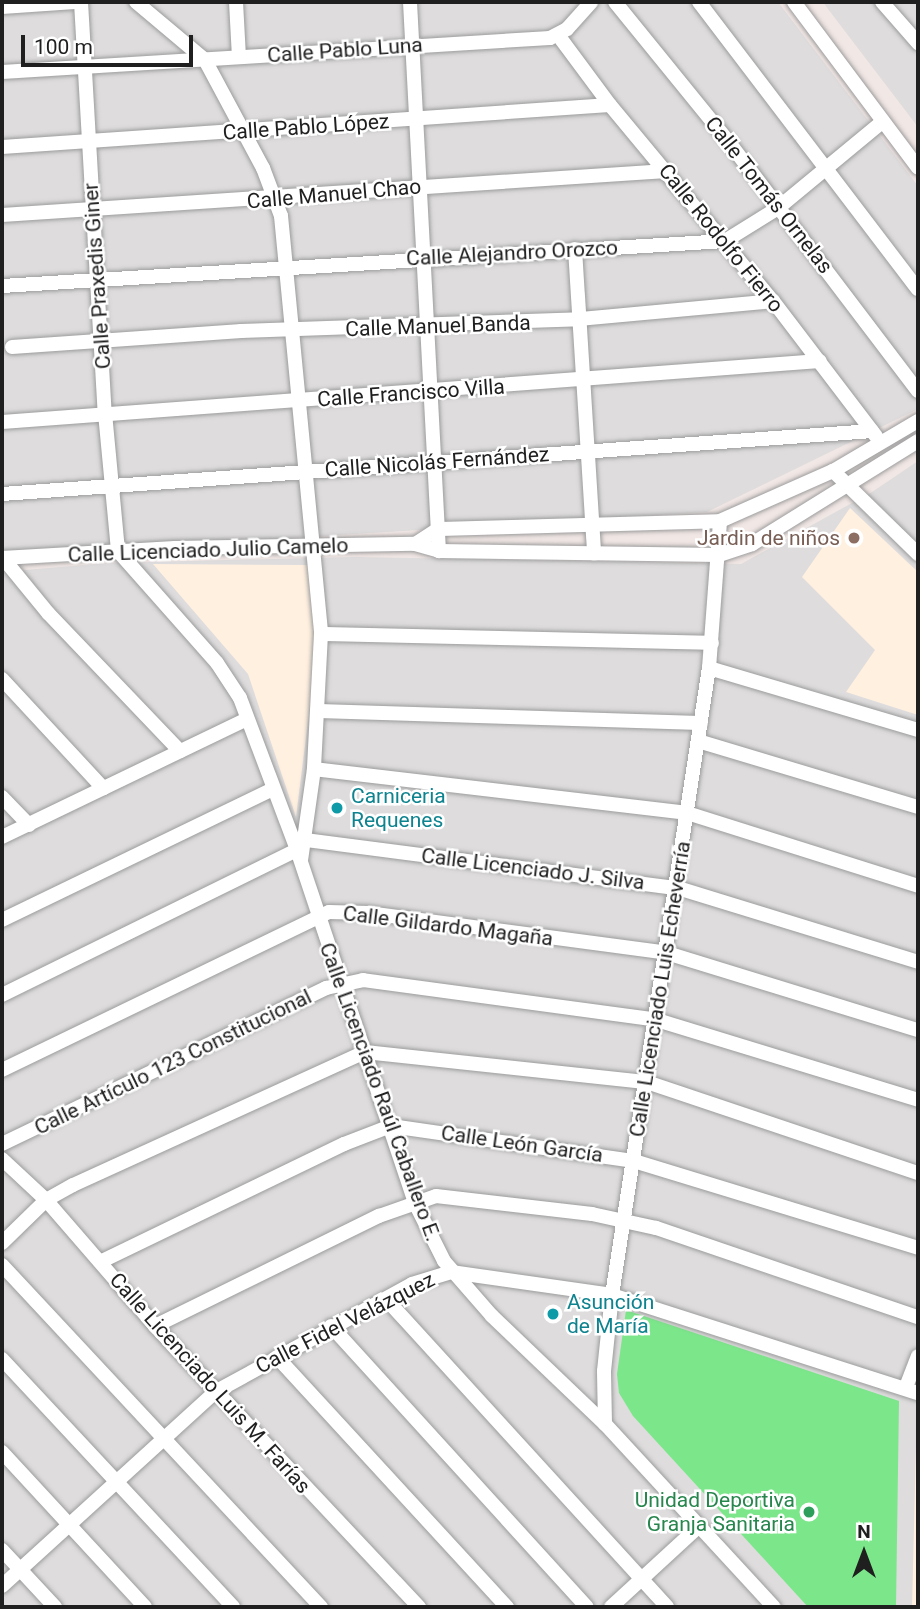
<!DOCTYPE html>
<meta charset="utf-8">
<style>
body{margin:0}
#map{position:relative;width:920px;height:1609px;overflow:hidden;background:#f1e7e5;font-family:Roboto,sans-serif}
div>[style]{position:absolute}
.residential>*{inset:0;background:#dedcdd}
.education>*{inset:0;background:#fff0e0}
.pitch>*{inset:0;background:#7be78a}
.roads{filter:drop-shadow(0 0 2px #9c9c9c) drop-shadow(0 0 2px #9c9c9c)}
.minor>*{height:14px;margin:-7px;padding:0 7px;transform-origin:7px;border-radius:7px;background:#fff}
.dots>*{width:19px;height:19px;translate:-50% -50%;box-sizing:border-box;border:4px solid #fff;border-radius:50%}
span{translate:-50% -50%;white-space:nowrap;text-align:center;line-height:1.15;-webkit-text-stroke:5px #fff;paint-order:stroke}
.street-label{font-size:21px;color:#1f1f1f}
.education-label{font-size:21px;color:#785e54}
.right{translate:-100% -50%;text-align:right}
.culture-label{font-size:21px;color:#0d838f}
.left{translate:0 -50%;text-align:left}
.leisure-label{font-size:21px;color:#27864d}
.frame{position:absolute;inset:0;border:4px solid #1f1f1f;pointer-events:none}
.north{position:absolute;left:829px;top:1518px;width:70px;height:70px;-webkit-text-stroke:5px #fff;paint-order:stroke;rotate:0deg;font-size:19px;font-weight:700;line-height:28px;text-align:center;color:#1f1f1f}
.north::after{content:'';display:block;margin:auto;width:24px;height:32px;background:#1f1f1f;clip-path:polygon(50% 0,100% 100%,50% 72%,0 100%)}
.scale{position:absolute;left:21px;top:35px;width:172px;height:32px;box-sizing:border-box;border:4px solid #1f1f1f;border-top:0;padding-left:9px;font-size:21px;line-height:24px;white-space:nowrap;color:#1f1f1f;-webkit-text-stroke:5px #fff;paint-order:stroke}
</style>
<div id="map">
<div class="residential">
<i style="clip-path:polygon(2px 2px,778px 2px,918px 186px,918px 409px,707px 512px,2px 556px)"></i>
<i style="clip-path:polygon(823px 2px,918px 2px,918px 127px,828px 9px)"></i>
<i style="clip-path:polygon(918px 461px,918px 1607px,2px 1607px,2px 572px,107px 563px,352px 557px,741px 564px,872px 492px)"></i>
</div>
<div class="education">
<i style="clip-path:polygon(850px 508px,918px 572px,918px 715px,846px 692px,875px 650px,802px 577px)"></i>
<i style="clip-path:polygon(153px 564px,310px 565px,318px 641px,296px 817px,248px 674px)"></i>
<i style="clip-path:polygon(917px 1406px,918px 1607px,912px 1607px)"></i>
</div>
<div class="pitch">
<i style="clip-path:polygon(626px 1310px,899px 1401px,896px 1607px,808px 1607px,633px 1416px,619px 1393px,617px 1374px)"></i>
</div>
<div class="roads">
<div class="minor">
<i style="left:81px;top:2px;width:412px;rotate:86.7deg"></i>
<i style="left:105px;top:413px;width:139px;rotate:84.6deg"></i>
<i style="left:118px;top:551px;width:149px;rotate:48.5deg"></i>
<i style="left:217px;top:663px;width:42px;rotate:56.7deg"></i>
<i style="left:240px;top:698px;width:162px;rotate:69.4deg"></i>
<i style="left:297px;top:850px;width:372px;rotate:71.5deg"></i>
<i style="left:415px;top:1203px;width:65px;rotate:63.4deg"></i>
<i style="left:444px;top:1261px;width:73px;rotate:48.9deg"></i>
<i style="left:492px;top:1316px;width:156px;rotate:43.7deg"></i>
<i style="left:605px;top:1424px;width:249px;rotate:47.3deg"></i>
<i style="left:136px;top:2px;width:90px;rotate:40deg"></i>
<i style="left:205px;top:60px;width:123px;rotate:61.8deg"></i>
<i style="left:263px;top:168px;width:51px;rotate:69.4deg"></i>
<i style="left:281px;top:216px;width:420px;rotate:84.5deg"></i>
<i style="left:321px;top:634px;width:135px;rotate:93deg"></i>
<i style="left:314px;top:769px;width:92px;rotate:98.1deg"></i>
<i style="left:236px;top:2px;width:55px;rotate:86.9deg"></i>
<i style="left:410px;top:2px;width:550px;rotate:86.98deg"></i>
<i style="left:615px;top:2px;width:179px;rotate:50.9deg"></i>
<i style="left:728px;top:141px;width:314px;rotate:52.8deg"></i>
<i style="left:699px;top:2px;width:361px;rotate:52.7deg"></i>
<i style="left:794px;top:2px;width:207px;rotate:53.2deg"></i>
<i style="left:882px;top:2px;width:55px;rotate:48.7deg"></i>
<i style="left:2px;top:7px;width:73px;rotate:-3.9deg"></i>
<i style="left:558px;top:35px;width:87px;rotate:53.4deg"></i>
<i style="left:610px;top:105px;width:255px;rotate:50.3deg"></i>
<i style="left:773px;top:301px;width:170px;rotate:52.7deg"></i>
<i style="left:2px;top:72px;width:549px;rotate:-3.55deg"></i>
<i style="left:550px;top:38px;width:19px;rotate:-28deg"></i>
<i style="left:567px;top:29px;width:36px;rotate:-48deg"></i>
<i style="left:2px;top:147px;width:609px;rotate:-3.95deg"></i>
<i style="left:2px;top:215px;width:666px;rotate:-3.79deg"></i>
<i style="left:575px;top:249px;width:305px;rotate:86.4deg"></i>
<i style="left:2px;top:286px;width:724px;rotate:-3.56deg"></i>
<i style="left:725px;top:241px;width:62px;rotate:-31.9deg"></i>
<i style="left:778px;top:208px;width:136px;rotate:-39.6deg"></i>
<i style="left:12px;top:347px;width:230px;rotate:-4deg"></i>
<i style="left:241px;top:331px;width:339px;rotate:-2deg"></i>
<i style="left:580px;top:319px;width:194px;rotate:-5.3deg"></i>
<i style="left:2px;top:422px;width:820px;rotate:-4.26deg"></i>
<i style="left:833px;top:471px;width:119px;rotate:44.3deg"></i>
<i style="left:2px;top:494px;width:872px;rotate:-4.14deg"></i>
<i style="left:415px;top:544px;width:27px;rotate:-33deg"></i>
<i style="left:438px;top:529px;width:282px;rotate:-1.6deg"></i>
<i style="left:720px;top:521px;width:124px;rotate:-23.9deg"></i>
<i style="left:833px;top:471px;width:99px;rotate:-30.5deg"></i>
<i style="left:2px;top:558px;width:173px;rotate:-3.3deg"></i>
<i style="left:175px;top:548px;width:240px;rotate:-1deg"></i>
<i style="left:415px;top:544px;width:25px;rotate:16deg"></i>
<i style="left:439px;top:551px;width:280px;rotate:0.8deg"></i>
<i style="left:719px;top:555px;width:35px;rotate:-18deg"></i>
<i style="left:752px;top:544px;width:195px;rotate:-31.8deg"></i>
<i style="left:3px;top:558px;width:71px;rotate:50.7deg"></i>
<i style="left:48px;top:613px;width:191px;rotate:46.3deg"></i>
<i style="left:321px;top:634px;width:391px;rotate:1.3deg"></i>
<i style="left:709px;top:668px;width:218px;rotate:16.5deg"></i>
<i style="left:2px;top:679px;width:149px;rotate:47.2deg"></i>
<i style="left:318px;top:711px;width:383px;rotate:1.8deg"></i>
<i style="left:698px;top:741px;width:230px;rotate:16.7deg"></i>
<i style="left:314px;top:769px;width:376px;rotate:6.7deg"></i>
<i style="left:687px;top:813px;width:242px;rotate:17.5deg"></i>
<i style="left:2px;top:797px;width:39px;rotate:46deg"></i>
<i style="left:2px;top:837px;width:272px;rotate:-25.7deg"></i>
<i style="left:306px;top:840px;width:375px;rotate:7.4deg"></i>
<i style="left:678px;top:888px;width:251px;rotate:17.1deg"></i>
<i style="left:2px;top:920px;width:301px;rotate:-25.8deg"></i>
<i style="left:2px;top:995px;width:329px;rotate:-26.2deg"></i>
<i style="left:2px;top:1070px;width:363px;rotate:-25.8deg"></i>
<i style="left:329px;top:912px;width:40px;rotate:1.4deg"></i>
<i style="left:369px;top:913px;width:301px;rotate:7.6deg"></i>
<i style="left:667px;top:953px;width:263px;rotate:17.1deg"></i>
<i style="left:2px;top:1144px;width:360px;rotate:-25.7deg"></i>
<i style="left:326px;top:988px;width:38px;rotate:-12deg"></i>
<i style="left:363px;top:980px;width:297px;rotate:7.7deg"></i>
<i style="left:657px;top:1020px;width:273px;rotate:17deg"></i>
<i style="left:2px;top:1159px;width:60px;rotate:43deg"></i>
<i style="left:46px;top:1200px;width:167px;rotate:49.1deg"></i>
<i style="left:155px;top:1326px;width:386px;rotate:46.8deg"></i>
<i style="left:2px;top:1243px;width:62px;rotate:-44.3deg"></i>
<i style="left:46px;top:1200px;width:31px;rotate:-29deg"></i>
<i style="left:73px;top:1185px;width:321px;rotate:-24.5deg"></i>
<i style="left:365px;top:1052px;width:284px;rotate:6.1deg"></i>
<i style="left:647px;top:1082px;width:286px;rotate:18.6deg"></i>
<i style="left:102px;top:1261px;width:269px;rotate:-25.8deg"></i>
<i style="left:344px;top:1144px;width:50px;rotate:-21deg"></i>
<i style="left:391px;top:1126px;width:246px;rotate:8.2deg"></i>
<i style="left:634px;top:1161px;width:297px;rotate:17deg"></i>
<i style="left:2px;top:1265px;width:468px;rotate:47deg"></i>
<i style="left:386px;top:1299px;width:417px;rotate:47.6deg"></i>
<i style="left:155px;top:1326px;width:250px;rotate:-26.2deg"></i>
<i style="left:379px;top:1216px;width:60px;rotate:-19.3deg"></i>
<i style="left:436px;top:1196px;width:157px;rotate:6.6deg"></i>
<i style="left:592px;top:1214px;width:66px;rotate:12.3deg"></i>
<i style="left:656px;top:1228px;width:277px;rotate:18.8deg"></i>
<i style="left:331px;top:1326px;width:380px;rotate:47.7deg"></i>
<i style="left:277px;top:1357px;width:340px;rotate:47.4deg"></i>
<i style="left:2px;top:1359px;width:339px;rotate:47deg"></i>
<i style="left:906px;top:1387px;width:33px;rotate:-69deg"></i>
<i style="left:605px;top:1424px;width:53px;rotate:-91.1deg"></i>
<i style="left:604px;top:1371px;width:76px;rotate:-84deg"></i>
<i style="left:612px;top:1295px;width:634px;rotate:-81.21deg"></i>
<i style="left:709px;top:668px;width:147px;rotate:-85.7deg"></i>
<i style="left:2px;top:1452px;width:211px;rotate:47.3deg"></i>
<i style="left:2px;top:1550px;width:78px;rotate:47.1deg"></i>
<i style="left:2px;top:1586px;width:288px;rotate:-42.3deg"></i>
<i style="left:215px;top:1392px;width:225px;rotate:-28.7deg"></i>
<i style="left:412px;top:1284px;width:41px;rotate:-17.1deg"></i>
<i style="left:451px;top:1272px;width:163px;rotate:8.1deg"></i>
<i style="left:612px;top:1295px;width:321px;rotate:17.8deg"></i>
<i style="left:611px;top:1607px;width:120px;rotate:-42.6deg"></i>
</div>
</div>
<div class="dots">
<i style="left:854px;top:538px;background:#8d6e63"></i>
<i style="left:337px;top:808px;background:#0f9aa8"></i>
<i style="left:553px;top:1314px;background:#0f9aa8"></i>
<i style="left:809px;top:1512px;background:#2e9e5b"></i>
</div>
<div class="street-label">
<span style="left:345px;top:50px;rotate:-4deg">Calle Pablo Luna</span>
<span style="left:306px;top:127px;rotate:-4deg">Calle Pablo López</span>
<span style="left:334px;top:194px;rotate:-5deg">Calle Manuel Chao</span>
<span style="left:769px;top:195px;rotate:52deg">Calle Tomás Ornelas</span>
<span style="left:721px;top:238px;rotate:51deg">Calle Rodolfo Fierro</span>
<span style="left:512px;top:253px;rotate:-3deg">Calle Alejandro Orozco</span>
<span style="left:97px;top:276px;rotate:-94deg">Calle Praxedis Giner</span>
<span style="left:438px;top:326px;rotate:-2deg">Calle Manuel Banda</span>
<span style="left:411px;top:393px;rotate:-4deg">Calle Francisco Villa</span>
<span style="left:437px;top:462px;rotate:-4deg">Calle Nicolás Fernández</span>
<span style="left:208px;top:550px;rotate:-2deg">Calle Licenciado Julio Camelo</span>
<span style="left:533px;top:869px;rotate:7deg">Calle Licenciado J. Silva</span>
<span style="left:448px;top:926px;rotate:7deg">Calle Gildardo Magaña</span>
<span style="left:660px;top:989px;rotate:-81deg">Calle Licenciado Luis Echeverría</span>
<span style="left:173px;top:1062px;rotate:-26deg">Calle Artículo 123 Constitucional</span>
<span style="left:380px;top:1092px;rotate:70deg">Calle Licenciado Raúl Caballero E.</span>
<span style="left:522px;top:1144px;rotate:8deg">Calle León García</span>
<span style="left:345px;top:1323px;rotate:-27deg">Calle Fidel Velázquez</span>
<span style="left:210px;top:1383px;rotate:48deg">Calle Licenciado Luis M. Farías</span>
</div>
<div class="education-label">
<span class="right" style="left:840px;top:538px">Jardin de niños</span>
</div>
<div class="culture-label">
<span class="left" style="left:351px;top:808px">Carniceria<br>Requenes</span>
<span class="left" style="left:567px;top:1314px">Asunción<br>de María</span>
</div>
<div class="leisure-label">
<span class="right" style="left:795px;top:1512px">Unidad Deportiva<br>Granja Sanitaria</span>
</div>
<div class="frame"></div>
<div class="north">N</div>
<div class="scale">100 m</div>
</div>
